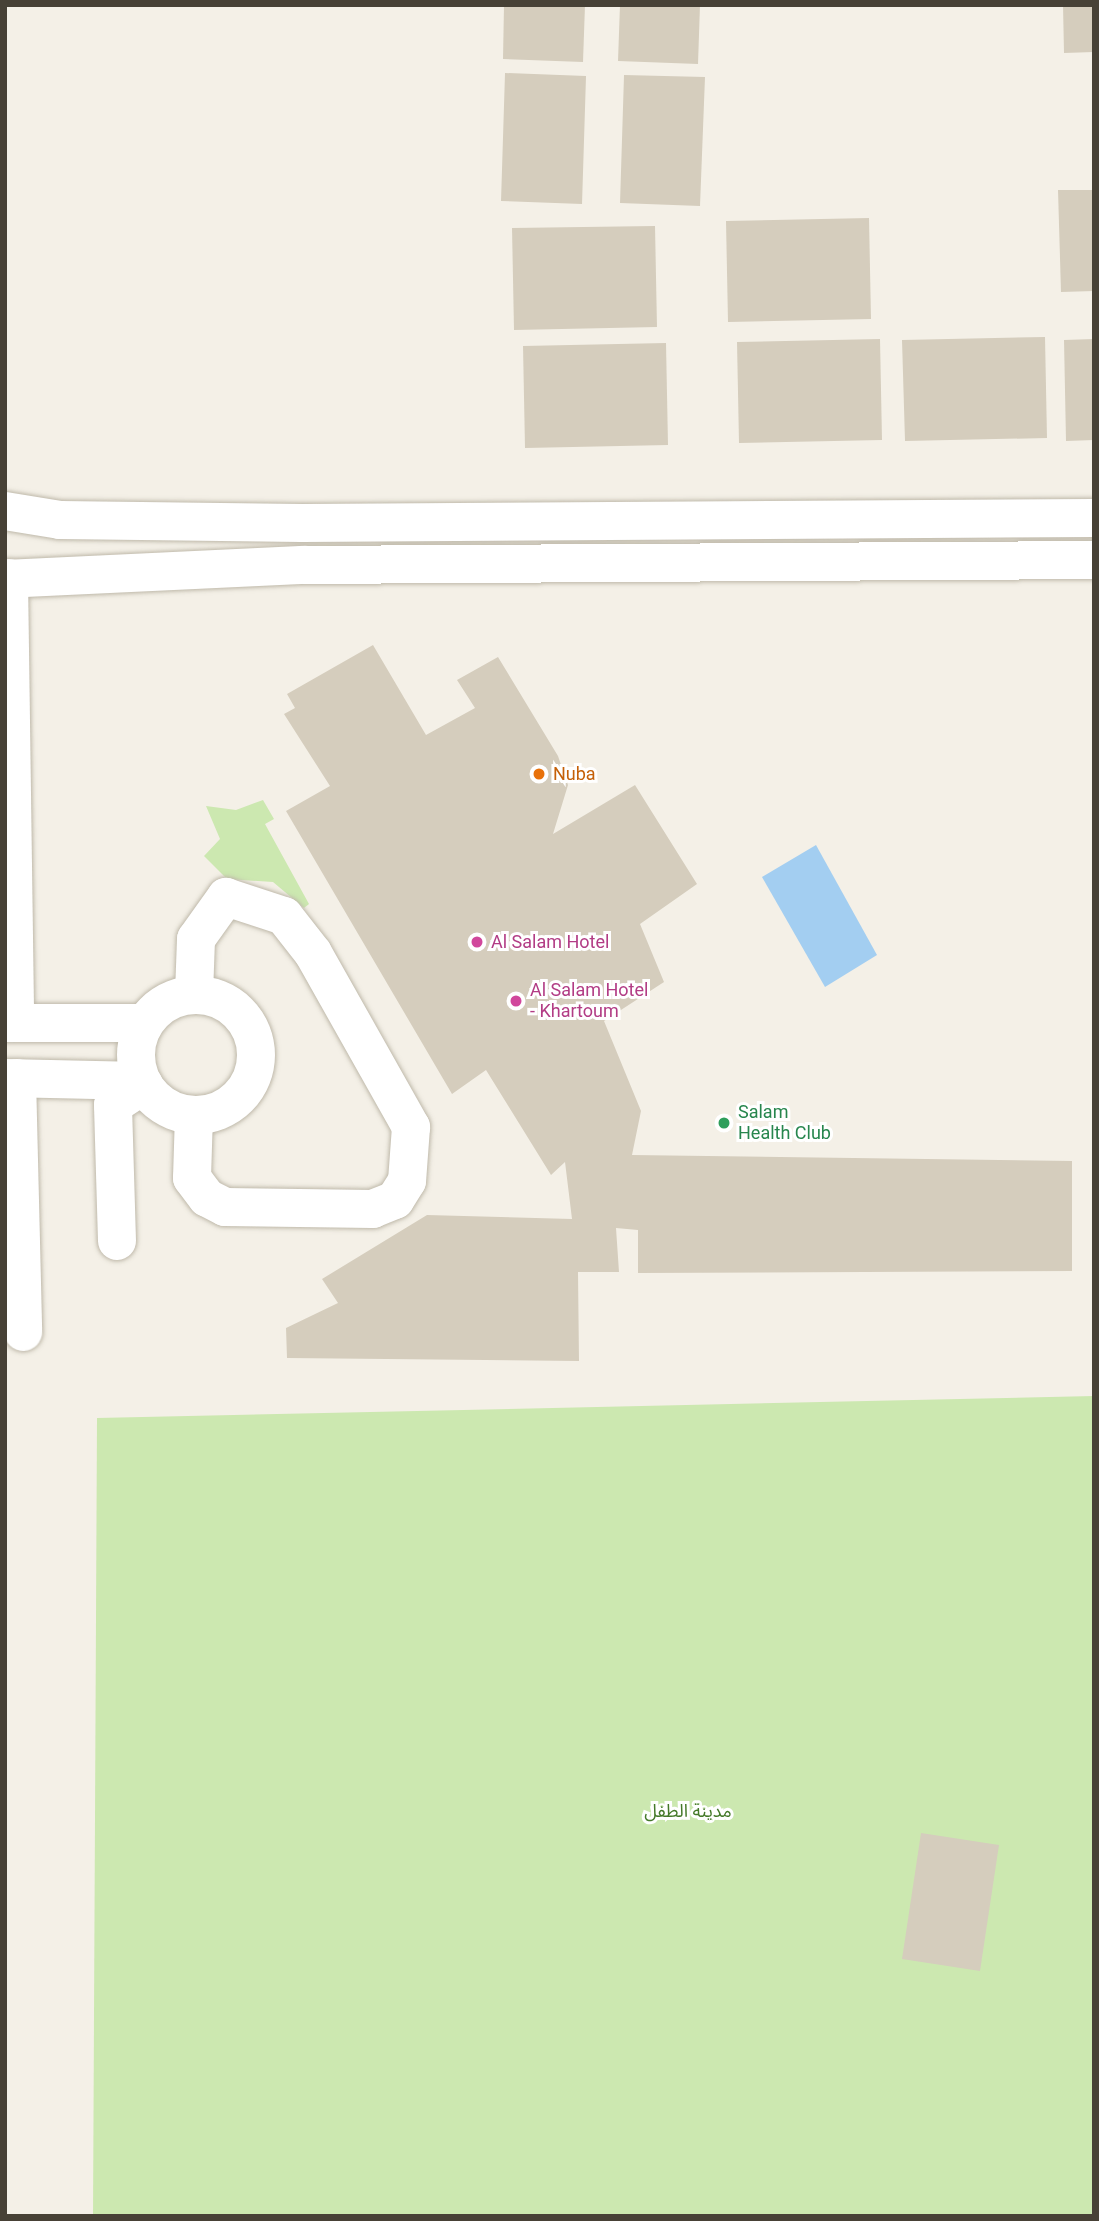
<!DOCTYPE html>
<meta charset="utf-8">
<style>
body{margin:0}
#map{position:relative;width:1099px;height:2221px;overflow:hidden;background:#f4f0e7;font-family:Roboto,"Noto Sans Arabic",sans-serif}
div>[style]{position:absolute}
.green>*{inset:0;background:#cce8b0}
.water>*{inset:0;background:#a3cef1}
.building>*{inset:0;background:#d5cdbd}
.roads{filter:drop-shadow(0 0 2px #bfb9aa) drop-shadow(0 0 2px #bfb9aa)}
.minor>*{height:38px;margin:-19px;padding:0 19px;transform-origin:19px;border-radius:19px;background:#fff}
.minor>.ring{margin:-19px;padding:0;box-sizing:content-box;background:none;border:38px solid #fff;border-radius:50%}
.dots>*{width:19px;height:19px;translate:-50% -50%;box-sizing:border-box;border:4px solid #fff;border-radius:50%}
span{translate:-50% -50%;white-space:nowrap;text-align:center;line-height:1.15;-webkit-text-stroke:6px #fff;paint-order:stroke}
.food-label{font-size:18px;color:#c56008}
.left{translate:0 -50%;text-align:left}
.hotel-label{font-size:18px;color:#b23c85}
.leisure-label{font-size:18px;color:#27864d}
.park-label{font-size:18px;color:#447929}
.frame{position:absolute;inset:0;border:7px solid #474136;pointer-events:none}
</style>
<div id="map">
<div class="green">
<i style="clip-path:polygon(263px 800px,274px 819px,265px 824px,309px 904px,304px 908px,273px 882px,227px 879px,204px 856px,220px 839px,206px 806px,236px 810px)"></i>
<i style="clip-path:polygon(1094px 1396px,1094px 2216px,93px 2216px,97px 1418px)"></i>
</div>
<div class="water">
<i style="clip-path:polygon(816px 845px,877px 955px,825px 987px,762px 877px)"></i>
</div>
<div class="building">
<i style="clip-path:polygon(504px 5px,585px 5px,583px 62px,503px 59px)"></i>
<i style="clip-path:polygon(620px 5px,700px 5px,698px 64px,618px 61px)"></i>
<i style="clip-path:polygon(1063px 5px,1094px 5px,1094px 52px,1064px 53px)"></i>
<i style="clip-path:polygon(505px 73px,586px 76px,582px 204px,501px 201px)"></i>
<i style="clip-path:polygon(624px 75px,705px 77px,700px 206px,620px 203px)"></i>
<i style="clip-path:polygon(1058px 190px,1094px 190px,1094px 291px,1061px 292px)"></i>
<i style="clip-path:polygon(869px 218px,871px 319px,728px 322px,726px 221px)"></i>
<i style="clip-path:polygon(655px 226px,657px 327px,514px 330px,512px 228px)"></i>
<i style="clip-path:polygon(1045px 337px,1047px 438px,905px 441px,902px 340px)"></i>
<i style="clip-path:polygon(880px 339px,882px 440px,739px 443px,737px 342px)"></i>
<i style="clip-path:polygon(1094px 339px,1094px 440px,1066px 441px,1064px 340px)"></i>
<i style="clip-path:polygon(666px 343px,668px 445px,525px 448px,523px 346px)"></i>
<i style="clip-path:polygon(373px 645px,426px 735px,475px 708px,457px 680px,498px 657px,558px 756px,568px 785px,553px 834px,635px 785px,697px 884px,640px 924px,664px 982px,604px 1021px,641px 1111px,632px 1155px,1072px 1161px,1072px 1271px,638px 1273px,638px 1230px,616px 1228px,619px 1272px,578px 1272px,579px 1361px,287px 1358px,286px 1328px,338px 1303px,322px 1279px,427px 1215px,572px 1219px,565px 1162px,551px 1175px,486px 1070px,452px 1094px,286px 811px,330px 786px,284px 714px,295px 708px,287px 694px)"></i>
<i style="clip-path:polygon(921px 1833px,999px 1845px,980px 1971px,902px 1959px)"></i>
</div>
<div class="roads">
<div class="minor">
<i style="left:5px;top:511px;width:56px;rotate:9.3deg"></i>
<i style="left:60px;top:520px;width:242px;rotate:0.7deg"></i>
<i style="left:302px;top:523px;width:792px;rotate:-0.36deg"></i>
<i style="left:9px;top:578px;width:445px;rotate:89.2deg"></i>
<i style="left:5px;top:579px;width:298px;rotate:-2.7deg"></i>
<i style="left:303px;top:565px;width:791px;rotate:-0.36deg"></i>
<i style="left:194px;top:994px;width:55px;rotate:-87.9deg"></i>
<i style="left:196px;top:939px;width:52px;rotate:-54.5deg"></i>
<i style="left:226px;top:897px;width:61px;rotate:18.1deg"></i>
<i style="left:284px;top:916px;width:47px;rotate:51.9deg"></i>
<i style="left:313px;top:953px;width:200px;rotate:60.6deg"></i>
<i style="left:411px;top:1127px;width:54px;rotate:94.2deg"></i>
<i style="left:407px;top:1181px;width:22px;rotate:122deg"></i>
<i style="left:395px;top:1200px;width:24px;rotate:158deg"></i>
<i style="left:373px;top:1209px;width:148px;rotate:-179.2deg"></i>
<i style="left:225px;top:1207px;width:20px;rotate:-153deg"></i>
<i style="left:207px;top:1198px;width:25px;rotate:-127deg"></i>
<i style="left:192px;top:1178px;width:63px;rotate:-88.2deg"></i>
<i class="ring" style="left:136px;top:995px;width:82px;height:82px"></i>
<i style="left:5px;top:1023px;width:139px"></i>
<i style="left:5px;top:1078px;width:136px;rotate:1.3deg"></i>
<i style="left:17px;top:1078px;width:254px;rotate:88.6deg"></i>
<i style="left:117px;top:1241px;width:136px;rotate:-91.7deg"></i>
<i style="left:113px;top:1105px;width:37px;rotate:-33deg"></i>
</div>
</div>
<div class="dots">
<i style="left:539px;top:774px;background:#e8710a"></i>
<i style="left:477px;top:942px;background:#d1479c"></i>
<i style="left:516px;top:1001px;background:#d1479c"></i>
<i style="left:724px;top:1123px;background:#2e9e5b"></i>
</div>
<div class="food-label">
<span class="left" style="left:553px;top:774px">Nuba</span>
</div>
<div class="hotel-label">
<span class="left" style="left:491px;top:942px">Al Salam Hotel</span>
<span class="left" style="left:530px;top:1001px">Al Salam Hotel<br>- Khartoum</span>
</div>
<div class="leisure-label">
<span class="left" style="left:738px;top:1123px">Salam<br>Health Club</span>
</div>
<div class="park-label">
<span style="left:688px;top:1811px">مدينة الطفل</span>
</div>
<div class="frame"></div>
</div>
